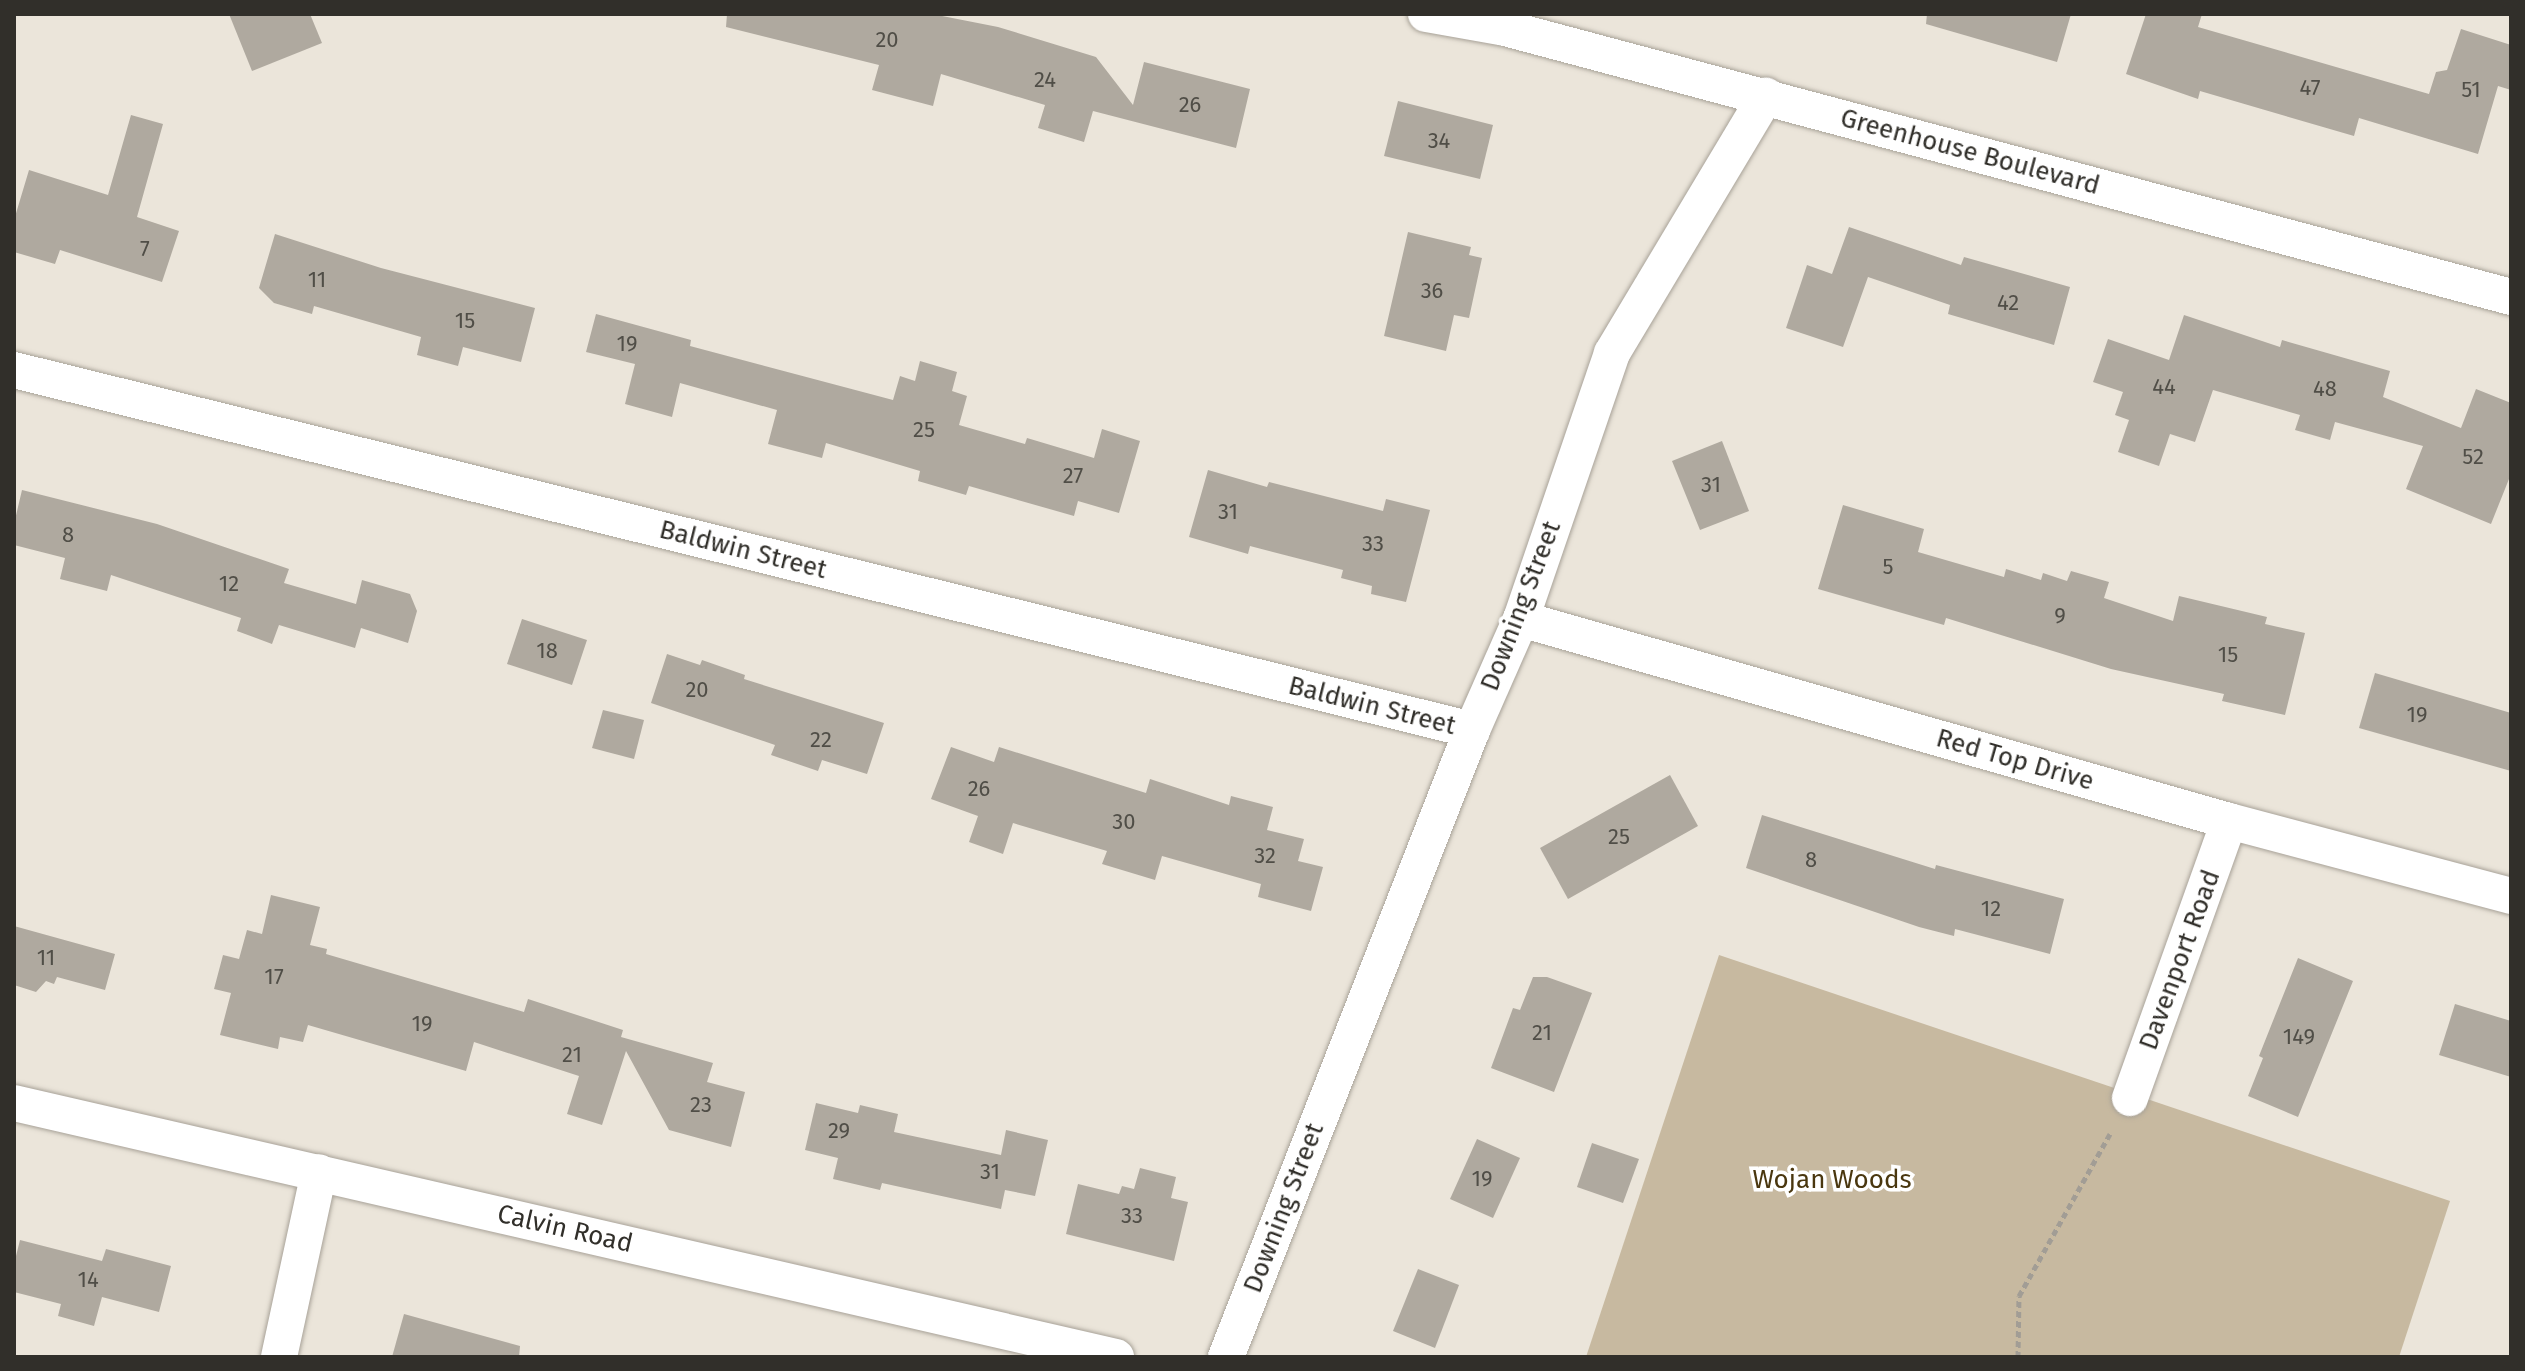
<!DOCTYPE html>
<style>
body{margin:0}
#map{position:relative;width:2525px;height:1371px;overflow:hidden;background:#ebe5da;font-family:"Fira Sans",sans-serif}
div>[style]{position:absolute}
.green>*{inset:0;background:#c7b9a0}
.building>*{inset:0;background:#afa99f}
.path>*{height:5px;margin-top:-2.5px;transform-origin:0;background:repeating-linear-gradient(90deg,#a29d95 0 6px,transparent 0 10px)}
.roads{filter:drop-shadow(0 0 2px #a8a298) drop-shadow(0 0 2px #a8a298)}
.minor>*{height:36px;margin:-18px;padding:0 18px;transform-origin:18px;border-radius:18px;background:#fff}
span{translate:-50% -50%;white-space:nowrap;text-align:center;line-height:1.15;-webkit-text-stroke:7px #fff;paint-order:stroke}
.number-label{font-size:22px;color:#504e47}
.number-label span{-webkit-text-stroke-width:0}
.street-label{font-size:26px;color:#312f2a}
.park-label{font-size:26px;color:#4a370f}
.frame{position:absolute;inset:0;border:16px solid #312f2a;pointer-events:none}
</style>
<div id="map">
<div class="green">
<i style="clip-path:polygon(1719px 955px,2450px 1201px,2399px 1357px,1586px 1357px)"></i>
</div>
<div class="building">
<i style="clip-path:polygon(229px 14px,310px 14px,322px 43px,252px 71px)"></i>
<i style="clip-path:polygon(727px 14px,932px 14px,998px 27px,1096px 57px,1133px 105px,1144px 62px,1250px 89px,1236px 148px,1093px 111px,1084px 142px,1038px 128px,1045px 105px,941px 74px,933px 106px,872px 90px,879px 65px,726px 27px)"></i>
<i style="clip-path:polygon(1927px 14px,2071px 14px,2057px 62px,1926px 24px)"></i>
<i style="clip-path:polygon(2146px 14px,2202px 14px,2198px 27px,2429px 94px,2436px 72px,2447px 70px,2461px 29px,2511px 45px,2511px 90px,2498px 86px,2478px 154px,2359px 118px,2354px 136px,2200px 91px,2198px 99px,2126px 74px)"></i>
<i style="clip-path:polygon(1398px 101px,1493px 125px,1480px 179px,1384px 156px)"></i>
<i style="clip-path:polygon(131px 115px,163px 124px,137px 217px,179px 231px,162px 282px,60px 250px,55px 264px,14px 252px,14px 220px,29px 170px,108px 195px)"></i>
<i style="clip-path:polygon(1849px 227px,1961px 265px,1964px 257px,2070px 287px,2054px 345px,1948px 314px,1950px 305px,1868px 277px,1843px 347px,1786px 328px,1807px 265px,1832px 274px)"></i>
<i style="clip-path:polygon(1408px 232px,1471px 247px,1469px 255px,1482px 258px,1469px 318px,1454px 315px,1446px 351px,1384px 336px)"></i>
<i style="clip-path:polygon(275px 234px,381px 268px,535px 308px,521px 362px,463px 347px,458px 366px,417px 355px,421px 337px,314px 306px,312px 314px,274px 303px,259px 288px)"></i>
<i style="clip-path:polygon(596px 314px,691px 340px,690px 346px,893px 400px,900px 376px,915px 381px,920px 361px,957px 372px,952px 391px,967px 396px,959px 425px,1025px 444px,1027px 438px,1094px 458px,1102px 429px,1140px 441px,1119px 513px,1078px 501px,1074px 516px,969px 486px,966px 495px,918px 481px,920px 471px,826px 443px,822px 458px,768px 444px,777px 410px,680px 383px,672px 417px,625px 404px,635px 364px,586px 352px)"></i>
<i style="clip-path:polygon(2184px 315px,2280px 347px,2282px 340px,2390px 371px,2383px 397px,2461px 428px,2476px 389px,2511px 403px,2511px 474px,2491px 524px,2406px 489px,2423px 446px,2335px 422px,2330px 440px,2295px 430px,2300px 415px,2213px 390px,2195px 442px,2170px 434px,2159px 466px,2118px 452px,2129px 420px,2115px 415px,2123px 392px,2093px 382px,2108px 339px,2169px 360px)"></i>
<i style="clip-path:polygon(1722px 441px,1749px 511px,1700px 530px,1672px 461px)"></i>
<i style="clip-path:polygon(1208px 470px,1267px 487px,1269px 482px,1383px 511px,1386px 499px,1430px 510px,1406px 602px,1371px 594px,1372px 586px,1341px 578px,1343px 570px,1250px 546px,1248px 554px,1189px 537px)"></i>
<i style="clip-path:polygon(22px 490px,157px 524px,289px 569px,284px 583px,356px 604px,362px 580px,410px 594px,417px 611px,408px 643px,361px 628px,355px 648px,279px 625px,272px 644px,237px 631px,241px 618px,111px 575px,107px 591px,60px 579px,65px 558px,14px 545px,14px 524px)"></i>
<i style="clip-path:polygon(1843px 505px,1924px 529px,1918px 552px,2004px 577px,2006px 569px,2041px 580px,2043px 573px,2067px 581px,2071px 571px,2109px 582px,2104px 598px,2173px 621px,2179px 596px,2267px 617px,2265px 624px,2305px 633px,2285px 715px,2222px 701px,2224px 694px,2111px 669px,1946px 618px,1944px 625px,1818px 589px)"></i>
<i style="clip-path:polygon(522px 619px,587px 640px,572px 685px,507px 664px)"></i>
<i style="clip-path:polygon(667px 654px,700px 665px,702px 660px,745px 675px,744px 679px,884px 723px,867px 774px,822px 760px,818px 771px,771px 755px,775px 745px,651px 703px)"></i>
<i style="clip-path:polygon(2375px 673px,2511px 713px,2511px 771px,2359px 728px)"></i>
<i style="clip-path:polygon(603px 710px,644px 720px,634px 759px,592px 748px)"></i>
<i style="clip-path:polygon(951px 747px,994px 762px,999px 747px,1146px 793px,1150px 779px,1229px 805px,1231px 796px,1273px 807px,1267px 830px,1304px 839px,1298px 861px,1323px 867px,1311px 911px,1258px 897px,1261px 884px,1162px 856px,1155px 880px,1102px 864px,1107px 851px,1013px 823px,1003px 854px,969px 842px,978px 816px,931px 799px)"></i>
<i style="clip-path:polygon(1670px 775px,1698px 826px,1568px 899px,1540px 848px)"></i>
<i style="clip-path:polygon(1762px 815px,1935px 869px,1936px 865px,2064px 899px,2050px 954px,1955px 929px,1954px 936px,1919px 927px,1746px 868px)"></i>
<i style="clip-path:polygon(271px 895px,320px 907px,310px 945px,327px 949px,326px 954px,524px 1012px,528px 999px,623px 1030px,621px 1037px,713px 1063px,707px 1082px,745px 1092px,731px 1147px,669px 1130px,626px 1051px,602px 1125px,567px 1114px,579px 1076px,474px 1042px,466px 1071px,308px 1025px,303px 1042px,280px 1037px,278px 1049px,220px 1035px,231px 993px,214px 989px,223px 955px,239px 959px,247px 930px,262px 934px)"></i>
<i style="clip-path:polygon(14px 926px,115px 954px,105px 990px,57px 977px,54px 984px,46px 981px,36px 992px,14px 985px)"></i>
<i style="clip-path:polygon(2298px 958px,2353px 981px,2298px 1117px,2248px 1096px,2263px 1058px,2259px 1056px)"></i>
<i style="clip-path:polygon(1533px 977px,1547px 977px,1592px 993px,1554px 1092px,1491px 1068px,1513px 1008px,1520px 1010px)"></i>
<i style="clip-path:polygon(2455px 1004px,2511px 1021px,2511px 1077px,2439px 1055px)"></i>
<i style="clip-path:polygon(816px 1103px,858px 1113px,860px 1105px,898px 1114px,894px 1132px,1001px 1155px,1006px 1130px,1048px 1140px,1035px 1196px,1005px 1190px,1001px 1209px,882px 1183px,880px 1190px,833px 1179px,838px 1158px,805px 1150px)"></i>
<i style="clip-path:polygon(1477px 1139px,1520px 1158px,1493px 1218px,1450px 1199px)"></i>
<i style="clip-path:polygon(1592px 1143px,1639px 1159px,1623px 1203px,1577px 1187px)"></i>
<i style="clip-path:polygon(1140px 1168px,1176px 1177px,1171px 1198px,1188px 1202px,1174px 1261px,1066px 1234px,1078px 1184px,1119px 1194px,1122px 1186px,1134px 1189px)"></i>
<i style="clip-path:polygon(20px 1240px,102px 1261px,106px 1249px,171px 1266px,159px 1312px,102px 1297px,94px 1326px,58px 1316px,61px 1304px,14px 1292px,14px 1264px)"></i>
<i style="clip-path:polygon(1418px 1269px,1459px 1285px,1435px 1348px,1393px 1331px)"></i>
<i style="clip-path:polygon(404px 1314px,520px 1346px,519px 1357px,392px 1357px)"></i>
</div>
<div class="path">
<i style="left:2018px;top:1357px;width:61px;rotate:-89.1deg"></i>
<i style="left:2019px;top:1296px;width:186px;rotate:-60.7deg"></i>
</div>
<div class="roads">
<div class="minor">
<i style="left:1426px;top:14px;width:80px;rotate:10deg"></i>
<i style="left:1505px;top:28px;width:1041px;rotate:14.97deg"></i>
<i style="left:14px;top:370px;width:1502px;rotate:13.87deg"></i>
<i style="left:1521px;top:619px;width:736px;rotate:15.92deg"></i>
<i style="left:2229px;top:821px;width:292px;rotate:14.9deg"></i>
<i style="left:2130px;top:1098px;width:294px;rotate:-70.3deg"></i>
<i style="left:14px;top:1103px;width:1131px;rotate:12.98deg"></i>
<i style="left:279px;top:1357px;width:189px;rotate:-77.8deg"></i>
<i style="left:1226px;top:1357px;width:674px;rotate:-68.58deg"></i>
<i style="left:1472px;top:730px;width:121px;rotate:-66.2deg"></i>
<i style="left:1521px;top:619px;width:281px;rotate:-71.1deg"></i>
<i style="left:1612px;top:353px;width:300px;rotate:-59.1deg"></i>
</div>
</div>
<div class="number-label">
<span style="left:887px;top:40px">20</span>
<span style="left:1045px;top:80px">24</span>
<span style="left:2310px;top:88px">47</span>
<span style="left:2471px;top:90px">51</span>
<span style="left:1190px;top:105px">26</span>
<span style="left:1439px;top:141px">34</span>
<span style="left:145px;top:249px">7</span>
<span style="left:317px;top:280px">11</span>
<span style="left:1432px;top:291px">36</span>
<span style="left:2008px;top:303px">42</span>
<span style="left:465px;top:321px">15</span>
<span style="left:627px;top:344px">19</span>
<span style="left:2164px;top:387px">44</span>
<span style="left:2325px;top:389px">48</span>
<span style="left:924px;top:430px">25</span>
<span style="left:2473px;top:457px">52</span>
<span style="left:1073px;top:476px">27</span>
<span style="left:1711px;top:485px">31</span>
<span style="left:1228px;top:512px">31</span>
<span style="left:68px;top:535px">8</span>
<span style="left:1373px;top:544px">33</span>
<span style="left:1888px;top:567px">5</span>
<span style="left:229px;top:584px">12</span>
<span style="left:2060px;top:616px">9</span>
<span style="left:547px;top:651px">18</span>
<span style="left:2228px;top:655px">15</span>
<span style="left:697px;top:690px">20</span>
<span style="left:2417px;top:715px">19</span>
<span style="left:821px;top:740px">22</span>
<span style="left:979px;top:789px">26</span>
<span style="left:1124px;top:822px">30</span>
<span style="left:1619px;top:837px">25</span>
<span style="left:1265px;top:856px">32</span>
<span style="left:1811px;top:860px">8</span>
<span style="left:1991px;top:909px">12</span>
<span style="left:46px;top:958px">11</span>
<span style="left:274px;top:977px">17</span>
<span style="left:422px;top:1024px">19</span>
<span style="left:1542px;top:1033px">21</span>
<span style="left:2299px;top:1037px">149</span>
<span style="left:572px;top:1055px">21</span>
<span style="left:701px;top:1105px">23</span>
<span style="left:839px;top:1131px">29</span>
<span style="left:990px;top:1172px">31</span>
<span style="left:1482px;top:1179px">19</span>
<span style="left:1132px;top:1216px">33</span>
<span style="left:88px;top:1280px">14</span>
</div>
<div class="street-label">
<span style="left:1970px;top:152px;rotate:15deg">Greenhouse Boulevard</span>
<span style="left:743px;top:550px;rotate:14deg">Baldwin Street</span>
<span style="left:1521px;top:606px;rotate:-69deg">Downing Street</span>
<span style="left:1372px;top:706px;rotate:14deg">Baldwin Street</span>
<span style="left:2015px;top:760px;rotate:16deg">Red Top Drive</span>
<span style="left:2180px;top:960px;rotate:-70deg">Davenport Road</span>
<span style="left:1284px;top:1208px;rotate:-69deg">Downing Street</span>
<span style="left:565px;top:1229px;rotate:13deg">Calvin Road</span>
</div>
<div class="park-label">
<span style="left:1832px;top:1180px">Wojan Woods</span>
</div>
<div class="frame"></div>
</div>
